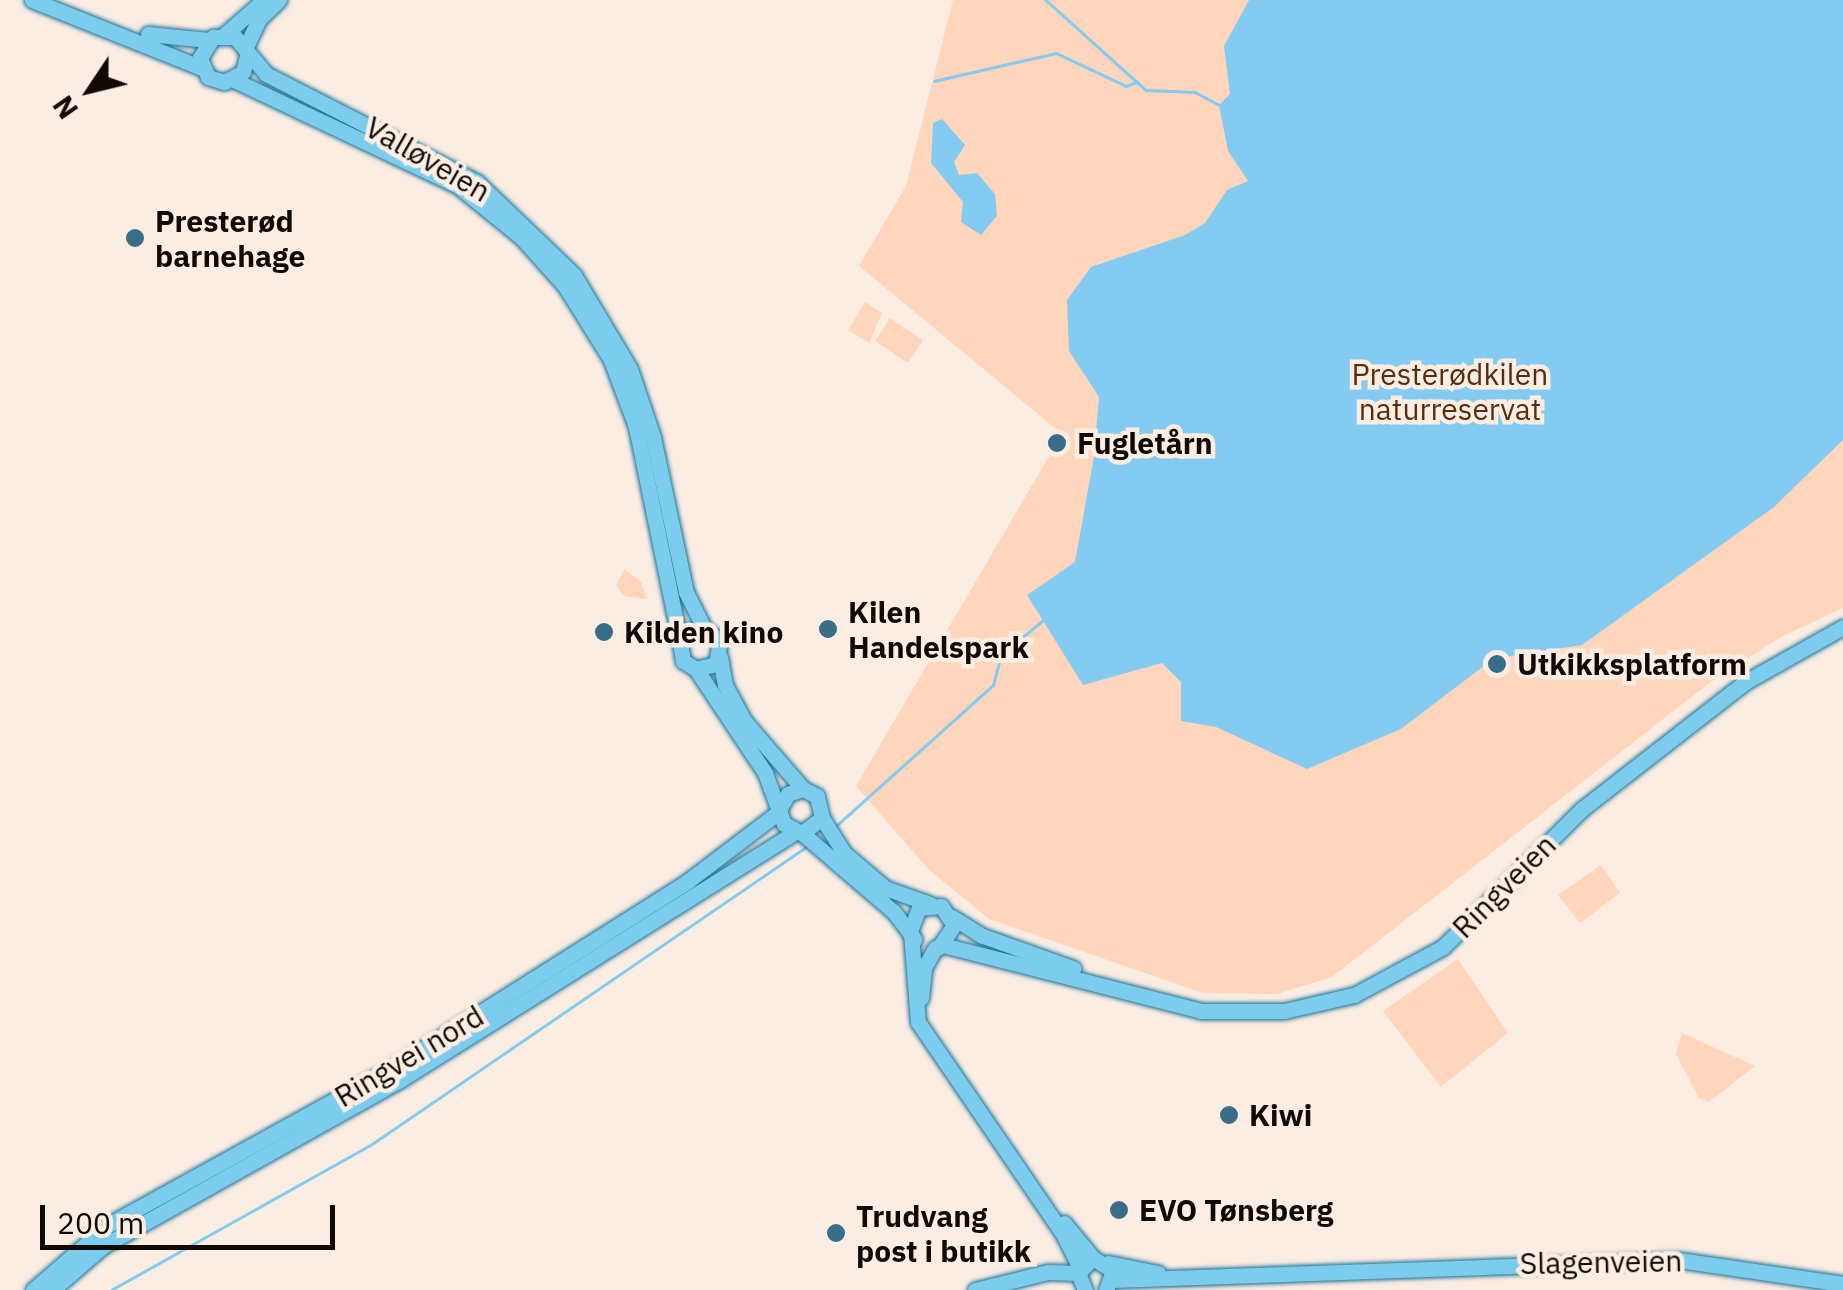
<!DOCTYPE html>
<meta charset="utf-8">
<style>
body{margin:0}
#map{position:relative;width:1843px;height:1290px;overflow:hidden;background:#fcede3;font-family:"IBM Plex Sans",sans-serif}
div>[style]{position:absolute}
.green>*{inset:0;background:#ffd5bb}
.water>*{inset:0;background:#83cbf0}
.stream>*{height:2.5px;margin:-1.25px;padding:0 1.25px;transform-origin:1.25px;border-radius:1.25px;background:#83cbf0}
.roads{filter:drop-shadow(0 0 2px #1c7295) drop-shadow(0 0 2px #1c7295)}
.major>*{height:15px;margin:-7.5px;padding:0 7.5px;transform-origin:7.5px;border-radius:7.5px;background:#7bcced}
.dots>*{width:28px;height:28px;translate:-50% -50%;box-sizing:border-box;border:5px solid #fcede3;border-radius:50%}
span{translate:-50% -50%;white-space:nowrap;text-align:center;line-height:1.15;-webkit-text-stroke:9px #fcede3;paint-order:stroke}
.street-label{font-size:30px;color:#100a07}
.poi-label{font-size:30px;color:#100a07;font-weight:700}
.left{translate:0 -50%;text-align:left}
.park-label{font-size:30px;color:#552d0f}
.north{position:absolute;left:40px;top:40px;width:100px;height:100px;-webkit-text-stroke:8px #fcede3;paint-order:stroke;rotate:235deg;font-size:28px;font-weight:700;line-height:40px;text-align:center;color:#100a07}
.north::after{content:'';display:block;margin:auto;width:35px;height:45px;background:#100a07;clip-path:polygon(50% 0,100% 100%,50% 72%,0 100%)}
.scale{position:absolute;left:40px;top:1205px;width:295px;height:45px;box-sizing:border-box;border:5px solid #100a07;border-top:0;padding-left:12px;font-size:30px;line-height:35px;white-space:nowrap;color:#100a07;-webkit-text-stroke:8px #fcede3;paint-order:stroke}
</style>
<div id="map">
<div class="green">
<i style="clip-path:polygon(953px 0,1843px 0,1843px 608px,1779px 638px,1712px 681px,1332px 977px,1277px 994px,1203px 993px,989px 919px,928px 869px,856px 786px,1062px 434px,859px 266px,906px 186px)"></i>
<i style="clip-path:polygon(865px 302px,882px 313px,869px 343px,848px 330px)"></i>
<i style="clip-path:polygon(890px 318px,923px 340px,908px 363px,875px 341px)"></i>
<i style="clip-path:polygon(625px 569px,641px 582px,647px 599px,624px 596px,616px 585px)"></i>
<i style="clip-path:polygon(1601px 865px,1620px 893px,1580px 923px,1558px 895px)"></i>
<i style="clip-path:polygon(1458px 959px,1508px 1033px,1441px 1087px,1383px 1011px)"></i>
<i style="clip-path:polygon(1682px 1033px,1755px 1066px,1709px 1102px,1699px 1098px,1676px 1054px)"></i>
</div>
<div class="water">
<i style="clip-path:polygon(1249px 0,1843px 0,1843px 440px,1774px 507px,1582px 645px,1493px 659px,1401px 729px,1307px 769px,1216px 727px,1181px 721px,1181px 682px,1162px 663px,1083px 685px,1027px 595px,1075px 562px,1094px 457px,1099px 397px,1069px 351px,1067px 300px,1091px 267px,1185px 235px,1205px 223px,1227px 190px,1248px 181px,1228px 151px,1219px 105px,1230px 94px,1224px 46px)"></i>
<i style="clip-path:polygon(942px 119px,965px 145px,954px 162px,959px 175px,977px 173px,995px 194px,997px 216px,981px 235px,961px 222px,963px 202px,931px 163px,933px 123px)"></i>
</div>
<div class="stream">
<i style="left:1046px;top:0;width:135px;rotate:42deg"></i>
<i style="left:1146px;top:90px;width:49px;rotate:2.3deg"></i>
<i style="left:1195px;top:92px;width:27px;rotate:28deg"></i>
<i style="left:934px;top:81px;width:125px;rotate:-12.9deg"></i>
<i style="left:1056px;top:53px;width:77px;rotate:25.2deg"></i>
<i style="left:1126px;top:86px;width:12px;rotate:-20deg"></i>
<i style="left:836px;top:826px;width:211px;rotate:-41.9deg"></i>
<i style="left:993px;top:685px;width:31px;rotate:-75deg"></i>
<i style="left:1001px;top:655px;width:53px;rotate:-39.7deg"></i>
<i style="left:111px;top:1290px;width:295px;rotate:-29.2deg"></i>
<i style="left:369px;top:1146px;width:533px;rotate:-34.38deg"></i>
</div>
<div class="roads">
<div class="major">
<i style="left:32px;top:0;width:183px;rotate:21.8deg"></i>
<i style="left:148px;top:34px;width:60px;rotate:5.7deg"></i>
<i style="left:224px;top:35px;width:53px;rotate:-41.2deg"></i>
<i style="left:245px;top:49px;width:33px;rotate:-65deg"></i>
<i style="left:259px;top:19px;width:28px;rotate:-44deg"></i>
<i style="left:247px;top:56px;width:16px;rotate:104deg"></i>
<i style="left:243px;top:72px;width:21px;rotate:152deg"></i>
<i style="left:224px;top:82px;width:17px;rotate:-163deg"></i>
<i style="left:208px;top:77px;width:21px;rotate:-113deg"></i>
<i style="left:200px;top:58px;width:25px;rotate:-58deg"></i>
<i style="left:213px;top:37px;width:22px"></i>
<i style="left:235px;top:37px;width:48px;rotate:50deg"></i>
<i style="left:266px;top:74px;width:237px;rotate:27.1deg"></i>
<i style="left:477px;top:182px;width:134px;rotate:43.8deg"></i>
<i style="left:574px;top:275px;width:109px;rotate:59.2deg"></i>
<i style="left:630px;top:369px;width:72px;rotate:71.3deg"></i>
<i style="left:653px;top:437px;width:158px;rotate:78deg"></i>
<i style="left:686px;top:592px;width:40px;rotate:63.4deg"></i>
<i style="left:704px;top:628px;width:21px;rotate:39deg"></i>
<i style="left:720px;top:641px;width:23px;rotate:100deg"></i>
<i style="left:716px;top:664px;width:21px;rotate:166deg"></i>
<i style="left:696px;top:669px;width:15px;rotate:-148deg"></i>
<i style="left:683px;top:661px;width:19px;rotate:-99deg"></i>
<i style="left:680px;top:642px;width:14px;rotate:-51deg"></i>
<i style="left:689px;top:631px;width:15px;rotate:-11deg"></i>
<i style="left:234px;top:80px;width:248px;rotate:25.3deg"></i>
<i style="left:458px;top:186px;width:82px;rotate:39.1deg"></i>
<i style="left:522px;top:238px;width:64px;rotate:48.1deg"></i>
<i style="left:565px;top:286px;width:87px;rotate:58.1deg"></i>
<i style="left:611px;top:360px;width:72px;rotate:69.5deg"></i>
<i style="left:636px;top:427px;width:219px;rotate:78.4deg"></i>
<i style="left:720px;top:657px;width:28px;rotate:80deg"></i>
<i style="left:725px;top:685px;width:42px;rotate:61.6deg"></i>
<i style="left:745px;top:722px;width:89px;rotate:49.1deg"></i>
<i style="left:696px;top:669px;width:125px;rotate:56.4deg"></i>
<i style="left:765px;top:773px;width:54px;rotate:69.6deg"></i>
<i style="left:784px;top:824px;width:20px;rotate:27deg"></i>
<i style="left:802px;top:833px;width:25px;rotate:-37deg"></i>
<i style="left:822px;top:818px;width:23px;rotate:-103deg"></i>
<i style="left:817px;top:796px;width:16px;rotate:-153deg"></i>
<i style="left:803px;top:789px;width:16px;rotate:162deg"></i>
<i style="left:788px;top:794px;width:16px;rotate:120deg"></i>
<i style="left:822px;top:818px;width:41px;rotate:57.8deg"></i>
<i style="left:844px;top:853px;width:54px;rotate:40.5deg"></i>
<i style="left:885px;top:888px;width:48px;rotate:19.6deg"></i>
<i style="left:802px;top:833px;width:121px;rotate:40.7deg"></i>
<i style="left:894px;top:912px;width:34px;rotate:53deg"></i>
<i style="left:952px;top:917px;width:36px;rotate:32deg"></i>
<i style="left:983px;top:936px;width:96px;rotate:19.6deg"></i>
<i style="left:910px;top:931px;width:25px;rotate:-69deg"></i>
<i style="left:919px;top:908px;width:22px;rotate:-5deg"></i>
<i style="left:941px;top:906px;width:23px;rotate:56deg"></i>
<i style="left:954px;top:925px;width:27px;rotate:124deg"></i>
<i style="left:911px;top:933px;width:89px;rotate:85.5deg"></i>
<i style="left:918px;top:1022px;width:255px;rotate:55.6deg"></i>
<i style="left:1062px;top:1232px;width:40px;rotate:63.4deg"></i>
<i style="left:943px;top:945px;width:266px;rotate:14.3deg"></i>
<i style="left:1201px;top:1011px;width:83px"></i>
<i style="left:1284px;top:1011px;width:72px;rotate:-12.9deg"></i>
<i style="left:1354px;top:995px;width:101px;rotate:-28.3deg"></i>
<i style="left:1443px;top:947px;width:196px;rotate:-44.8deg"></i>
<i style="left:1582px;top:809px;width:207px;rotate:-37.9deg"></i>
<i style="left:1745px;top:682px;width:112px;rotate:-29.3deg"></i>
<i style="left:921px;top:998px;width:30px;rotate:-84deg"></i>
<i style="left:924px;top:968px;width:23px;rotate:-61deg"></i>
<i style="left:1064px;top:1223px;width:45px;rotate:50.4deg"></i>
<i style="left:1108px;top:1263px;width:51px;rotate:11.3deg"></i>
<i style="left:1113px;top:1280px;width:566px;rotate:-2.02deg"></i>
<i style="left:1679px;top:1260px;width:166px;rotate:8.3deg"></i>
<i style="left:33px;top:1290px;width:99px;rotate:-40.9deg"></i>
<i style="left:108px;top:1225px;width:327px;rotate:-28.9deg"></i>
<i style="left:394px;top:1067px;width:348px;rotate:-32.3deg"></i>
<i style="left:688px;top:881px;width:116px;rotate:-37.3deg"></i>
<i style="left:52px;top:1290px;width:67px;rotate:-40.8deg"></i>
<i style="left:103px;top:1246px;width:340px;rotate:-29.2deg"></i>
<i style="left:400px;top:1080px;width:466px;rotate:-32.1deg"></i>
<i style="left:975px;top:1290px;width:75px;rotate:-13.9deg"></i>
<i style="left:1048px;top:1272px;width:30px;rotate:2deg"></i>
<i style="left:1085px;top:1290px;width:18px;rotate:-112deg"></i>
<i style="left:1078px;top:1273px;width:21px;rotate:-45deg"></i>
<i style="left:1093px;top:1258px;width:24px;rotate:33deg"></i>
<i style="left:1113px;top:1271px;width:20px;rotate:110deg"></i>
</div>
</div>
<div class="dots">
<i style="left:135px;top:238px;background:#386e8a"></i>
<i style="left:1057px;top:443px;background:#386e8a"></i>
<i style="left:828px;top:629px;background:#386e8a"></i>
<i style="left:604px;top:632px;background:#386e8a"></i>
<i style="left:1497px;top:664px;background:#386e8a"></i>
<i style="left:1229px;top:1115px;background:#386e8a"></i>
<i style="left:1119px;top:1210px;background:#386e8a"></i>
<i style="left:836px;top:1233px;background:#386e8a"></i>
</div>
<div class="street-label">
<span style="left:428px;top:159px;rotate:30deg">Valløveien</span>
<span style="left:1504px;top:886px;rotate:-45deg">Ringveien</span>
<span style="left:409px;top:1056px;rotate:-31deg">Ringvei nord</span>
<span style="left:1601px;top:1262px;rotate:-1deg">Slagenveien</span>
</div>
<div class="poi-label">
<span class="left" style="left:155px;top:238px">Presterød<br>barnehage</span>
<span class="left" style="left:1077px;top:443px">Fugletårn</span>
<span class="left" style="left:848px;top:629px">Kilen<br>Handelspark</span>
<span class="left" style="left:624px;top:632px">Kilden kino</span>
<span class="left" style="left:1517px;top:664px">Utkikksplatform</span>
<span class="left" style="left:1249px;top:1115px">Kiwi</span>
<span class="left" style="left:1139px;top:1210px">EVO Tønsberg</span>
<span class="left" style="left:856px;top:1233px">Trudvang<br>post i butikk</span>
</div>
<div class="park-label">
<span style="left:1450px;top:391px">Presterødkilen<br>naturreservat</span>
</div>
<div class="north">N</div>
<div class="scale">200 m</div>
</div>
